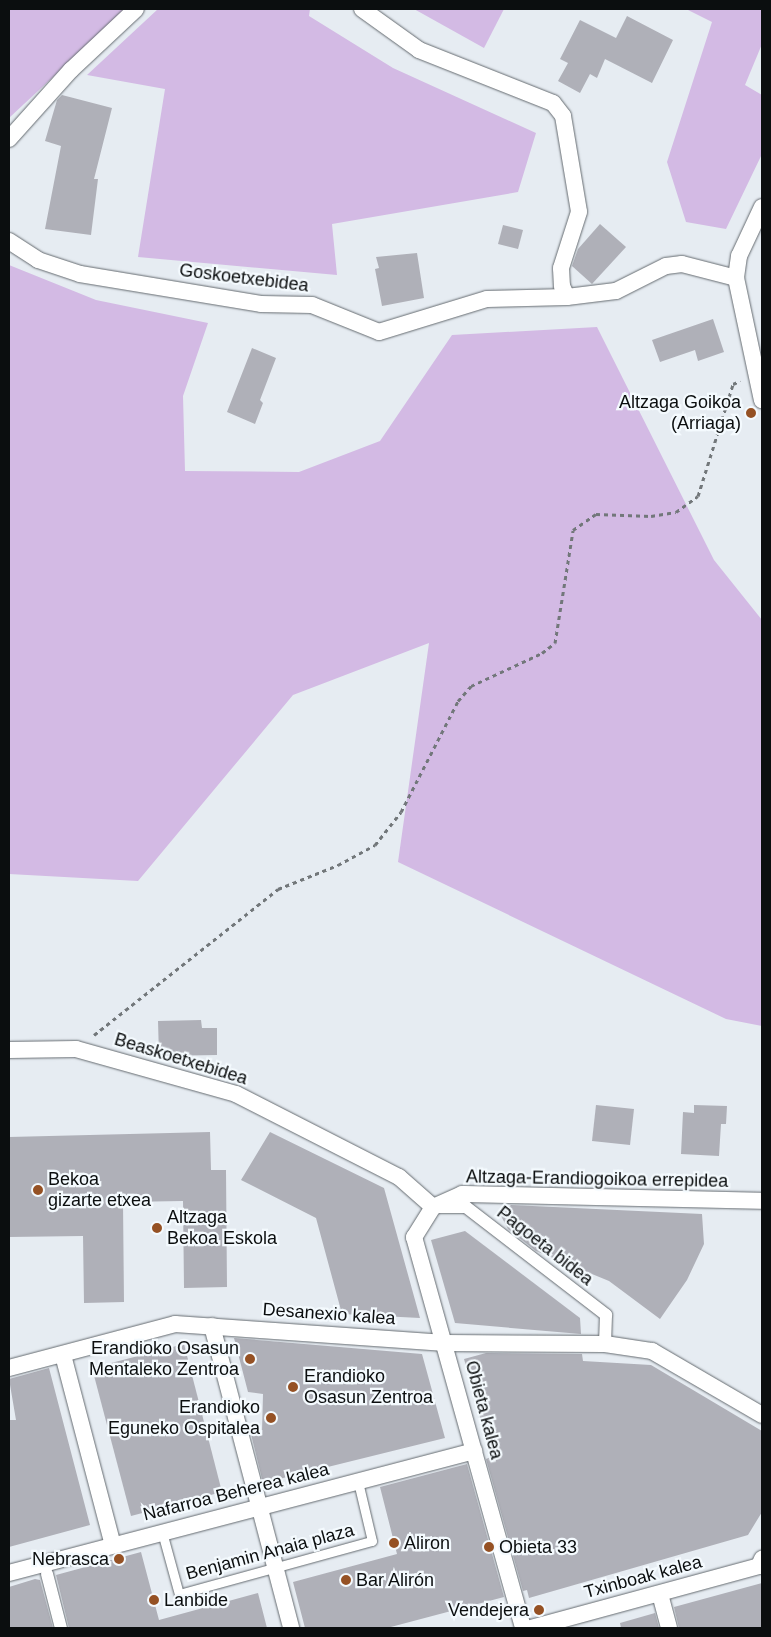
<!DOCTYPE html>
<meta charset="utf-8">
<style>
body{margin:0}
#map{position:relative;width:771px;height:1637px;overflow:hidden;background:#e6ecf2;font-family:Arial,sans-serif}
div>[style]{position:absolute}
.green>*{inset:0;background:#d3bae4}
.building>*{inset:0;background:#afb0b8}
.path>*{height:3px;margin-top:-1.5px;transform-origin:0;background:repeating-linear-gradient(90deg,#72777a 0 4px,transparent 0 8px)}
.roads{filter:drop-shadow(0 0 1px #656b70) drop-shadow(0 0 1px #656b70)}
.service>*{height:9px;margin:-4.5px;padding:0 4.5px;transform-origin:4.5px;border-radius:4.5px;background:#fff}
.pedestrian>*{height:12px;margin:-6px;padding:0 6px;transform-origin:6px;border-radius:6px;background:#fff}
.minor>*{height:16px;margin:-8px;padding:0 8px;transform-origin:8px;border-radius:8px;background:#fff}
.dots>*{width:14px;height:14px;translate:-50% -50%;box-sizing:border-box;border:2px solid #f4fafe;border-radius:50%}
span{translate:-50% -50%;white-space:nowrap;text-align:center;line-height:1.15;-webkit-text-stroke:4.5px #f4fafe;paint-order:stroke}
.street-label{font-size:18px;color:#0b0e0f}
.poi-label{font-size:18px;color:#0b0e0f}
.right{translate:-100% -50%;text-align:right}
.left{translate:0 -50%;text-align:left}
.frame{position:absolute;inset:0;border:10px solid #0b0e0f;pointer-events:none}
</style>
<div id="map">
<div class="green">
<i style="clip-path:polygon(9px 9px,126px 9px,9px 118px)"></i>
<i style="clip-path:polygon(158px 9px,310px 9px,309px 16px,393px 68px,536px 133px,518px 192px,332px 224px,337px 275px,138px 257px,165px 89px,87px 75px)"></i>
<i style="clip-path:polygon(414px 9px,504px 9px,484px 48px)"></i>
<i style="clip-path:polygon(686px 9px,762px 9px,762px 44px,745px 85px,762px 95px,762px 154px,726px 229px,686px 222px,667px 162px,712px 22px)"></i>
<i style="clip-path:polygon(9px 265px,96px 300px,208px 323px,183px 396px,185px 471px,299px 472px,380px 441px,452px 335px,597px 327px,714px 560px,762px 620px,762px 1026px,726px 1019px,398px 862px,429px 643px,293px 695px,138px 881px,9px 874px)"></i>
</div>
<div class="building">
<i style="clip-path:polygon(627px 16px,673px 40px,652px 83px,605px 59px,597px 78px,590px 74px,580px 93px,558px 81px,568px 63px,560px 59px,580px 20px,616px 38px)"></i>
<i style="clip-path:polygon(62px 95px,112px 108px,94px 179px,98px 179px,91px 235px,45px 229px,61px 146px,45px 141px,57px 100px)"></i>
<i style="clip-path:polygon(600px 224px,626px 247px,592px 284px,572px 266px,578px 249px)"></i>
<i style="clip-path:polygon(503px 225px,523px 230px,518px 249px,498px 244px)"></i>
<i style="clip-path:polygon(417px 253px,424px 298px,382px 306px,375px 269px,379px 268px,376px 257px)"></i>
<i style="clip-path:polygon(713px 319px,724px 352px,698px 361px,695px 350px,660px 362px,652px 340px)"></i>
<i style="clip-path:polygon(252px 348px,276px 358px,260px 400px,263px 403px,255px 424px,227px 412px)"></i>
<i style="clip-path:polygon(201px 1020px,202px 1028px,217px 1028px,217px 1055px,159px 1056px,158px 1021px)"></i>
<i style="clip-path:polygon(596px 1105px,634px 1109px,630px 1145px,592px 1141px)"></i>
<i style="clip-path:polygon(694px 1105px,727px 1106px,726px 1124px,721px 1124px,719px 1156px,681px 1154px,683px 1112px,694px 1113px)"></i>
<i style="clip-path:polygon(210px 1132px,211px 1170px,226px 1170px,227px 1287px,184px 1288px,183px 1201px,123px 1202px,124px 1302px,84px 1303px,83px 1236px,9px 1237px,9px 1137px)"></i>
<i style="clip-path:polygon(270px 1132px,384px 1188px,420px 1318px,342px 1314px,316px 1218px,241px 1180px)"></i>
<i style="clip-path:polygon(511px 1205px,702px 1214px,704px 1244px,687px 1280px,660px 1319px,609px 1281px,536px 1251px,508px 1229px,500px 1214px)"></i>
<i style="clip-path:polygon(465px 1231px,580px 1318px,581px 1334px,455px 1323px,431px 1240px)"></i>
<i style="clip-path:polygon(234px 1338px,422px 1354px,445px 1438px,263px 1483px,251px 1434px,262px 1431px,263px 1394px,248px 1392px)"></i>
<i style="clip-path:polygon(184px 1344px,222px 1492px,131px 1516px,92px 1368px)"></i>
<i style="clip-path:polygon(486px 1353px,582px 1354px,583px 1361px,651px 1365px,762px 1431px,762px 1512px,748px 1535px,529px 1598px,527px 1590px,523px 1591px,486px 1459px,491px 1457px,464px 1359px)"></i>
<i style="clip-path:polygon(49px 1368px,90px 1525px,9px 1547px,9px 1420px,16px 1420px,9px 1379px)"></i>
<i style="clip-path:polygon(467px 1464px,504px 1597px,387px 1628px,305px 1628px,293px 1582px,397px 1554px,380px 1487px)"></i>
<i style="clip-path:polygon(141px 1552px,159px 1620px,258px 1593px,267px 1628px,69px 1628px,56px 1575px)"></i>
<i style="clip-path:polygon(35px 1579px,40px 1580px,53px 1628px,9px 1628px,9px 1587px)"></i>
<i style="clip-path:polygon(762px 1583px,762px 1628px,679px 1628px,674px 1607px)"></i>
<i style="clip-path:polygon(655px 1613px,659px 1628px,621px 1628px,620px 1623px)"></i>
</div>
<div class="path">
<i style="left:94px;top:1035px;width:235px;rotate:-38.4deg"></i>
<i style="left:278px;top:889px;width:65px;rotate:-21.8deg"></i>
<i style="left:338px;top:865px;width:42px;rotate:-28.4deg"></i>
<i style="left:375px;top:845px;width:42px;rotate:-51.8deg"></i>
<i style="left:401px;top:812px;width:125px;rotate:-62.8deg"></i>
<i style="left:458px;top:701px;width:20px;rotate:-49deg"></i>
<i style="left:471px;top:686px;width:78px;rotate:-24.9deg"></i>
<i style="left:542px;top:653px;width:16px;rotate:-38deg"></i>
<i style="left:555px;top:643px;width:114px;rotate:-80.9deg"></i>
<i style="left:573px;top:530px;width:28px;rotate:-35deg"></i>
<i style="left:596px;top:514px;width:55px;rotate:2.1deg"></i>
<i style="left:651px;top:516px;width:25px;rotate:-9deg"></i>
<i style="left:676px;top:512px;width:27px;rotate:-36deg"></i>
<i style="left:698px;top:496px;width:117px;rotate:-72.6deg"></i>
<i style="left:733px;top:384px;width:8px;rotate:-23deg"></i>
</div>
<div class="roads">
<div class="service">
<i style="left:162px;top:1532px;width:64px;rotate:74.7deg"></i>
<i style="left:179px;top:1594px;width:200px;rotate:-15.4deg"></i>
<i style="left:372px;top:1541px;width:61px;rotate:-103.3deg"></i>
</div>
<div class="pedestrian">
<i style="left:437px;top:1207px;width:29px"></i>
<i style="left:466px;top:1207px;width:177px;rotate:37.6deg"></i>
<i style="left:606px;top:1315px;width:29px;rotate:92deg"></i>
<i style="left:47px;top:1574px;width:56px;rotate:75.5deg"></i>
</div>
<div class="minor">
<i style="left:362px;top:9px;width:70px;rotate:35.7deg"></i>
<i style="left:419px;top:50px;width:144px;rotate:21.6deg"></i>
<i style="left:553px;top:103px;width:16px;rotate:52deg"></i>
<i style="left:563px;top:116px;width:97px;rotate:80.5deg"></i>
<i style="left:579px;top:212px;width:59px;rotate:107.8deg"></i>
<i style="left:561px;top:268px;width:18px;rotate:87deg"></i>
<i style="left:562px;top:286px;width:12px;rotate:66deg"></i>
<i style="left:9px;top:139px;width:93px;rotate:-48.1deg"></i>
<i style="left:71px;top:70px;width:89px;rotate:-43.2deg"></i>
<i style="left:762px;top:207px;width:54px;rotate:115.1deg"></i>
<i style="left:739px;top:256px;width:22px;rotate:98deg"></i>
<i style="left:736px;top:278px;width:125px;rotate:78deg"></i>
<i style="left:9px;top:241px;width:35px;rotate:33deg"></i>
<i style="left:38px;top:260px;width:44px;rotate:18.4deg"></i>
<i style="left:80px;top:274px;width:183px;rotate:9.4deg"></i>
<i style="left:261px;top:304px;width:51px;rotate:1.1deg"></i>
<i style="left:312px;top:305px;width:72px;rotate:21.9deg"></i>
<i style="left:379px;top:332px;width:113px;rotate:-17deg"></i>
<i style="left:487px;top:299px;width:80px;rotate:-1.4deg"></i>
<i style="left:567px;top:297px;width:49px;rotate:-7deg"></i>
<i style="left:616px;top:291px;width:56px;rotate:-26.6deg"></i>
<i style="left:666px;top:266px;width:16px;rotate:-7deg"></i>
<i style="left:682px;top:264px;width:56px;rotate:14.5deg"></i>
<i style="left:9px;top:1050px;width:67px;rotate:-0.9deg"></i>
<i style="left:76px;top:1049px;width:166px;rotate:15.7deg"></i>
<i style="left:236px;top:1094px;width:183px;rotate:27deg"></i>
<i style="left:399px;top:1177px;width:45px;rotate:41.4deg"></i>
<i style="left:433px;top:1207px;width:36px;rotate:122deg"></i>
<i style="left:414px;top:1237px;width:406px;rotate:74.4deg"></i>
<i style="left:433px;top:1207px;width:32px;rotate:-24deg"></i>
<i style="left:462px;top:1194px;width:300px;rotate:1.3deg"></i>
<i style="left:212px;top:1326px;width:312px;rotate:75.3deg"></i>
<i style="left:63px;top:1355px;width:196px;rotate:75.3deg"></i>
<i style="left:9px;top:1368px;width:172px;rotate:-14.8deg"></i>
<i style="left:175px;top:1324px;width:271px;rotate:4deg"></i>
<i style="left:445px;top:1343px;width:160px;rotate:0.4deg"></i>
<i style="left:605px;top:1344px;width:48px;rotate:8.5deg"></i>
<i style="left:652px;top:1351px;width:127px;rotate:30.2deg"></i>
<i style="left:9px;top:1573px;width:481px;rotate:-14.7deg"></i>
<i style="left:660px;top:1594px;width:35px;rotate:75deg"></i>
<i style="left:531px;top:1628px;width:236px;rotate:-15.2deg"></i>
<i style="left:759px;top:1566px;width:8px;rotate:-67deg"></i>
</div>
</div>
<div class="dots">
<i style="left:751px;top:413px;background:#955124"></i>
<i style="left:38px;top:1190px;background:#955124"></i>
<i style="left:157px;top:1228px;background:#955124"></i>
<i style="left:250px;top:1359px;background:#955124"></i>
<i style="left:293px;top:1387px;background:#955124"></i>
<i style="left:271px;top:1418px;background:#955124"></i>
<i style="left:394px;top:1543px;background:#955124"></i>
<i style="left:489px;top:1547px;background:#955124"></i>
<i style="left:119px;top:1559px;background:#955124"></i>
<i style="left:346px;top:1580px;background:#955124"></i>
<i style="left:154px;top:1600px;background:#955124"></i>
<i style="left:539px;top:1610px;background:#955124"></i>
</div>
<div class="street-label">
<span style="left:244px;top:278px;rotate:7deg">Goskoetxebidea</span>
<span style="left:181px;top:1059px;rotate:17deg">Beaskoetxebidea</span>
<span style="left:597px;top:1179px;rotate:1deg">Altzaga-Erandiogoikoa errepidea</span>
<span style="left:545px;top:1246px;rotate:38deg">Pagoeta bidea</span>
<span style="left:329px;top:1314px;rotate:4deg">Desanexio kalea</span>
<span style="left:484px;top:1410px;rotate:75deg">Obieta kalea</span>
<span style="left:236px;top:1492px;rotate:-14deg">Nafarroa Beherea kalea</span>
<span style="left:270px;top:1552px;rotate:-15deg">Benjamin Anaia plaza</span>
<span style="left:643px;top:1577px;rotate:-15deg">Txinboak kalea</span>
</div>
<div class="poi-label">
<span class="right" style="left:741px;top:413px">Altzaga Goikoa<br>(Arriaga)</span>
<span class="left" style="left:48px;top:1190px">Bekoa<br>gizarte etxea</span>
<span class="left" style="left:167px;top:1228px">Altzaga<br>Bekoa Eskola</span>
<span class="right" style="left:239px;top:1359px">Erandioko Osasun<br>Mentaleko Zentroa</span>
<span class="left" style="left:304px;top:1387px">Erandioko<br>Osasun Zentroa</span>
<span class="right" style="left:260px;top:1418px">Erandioko<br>Eguneko Ospitalea</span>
<span class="left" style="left:404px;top:1543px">Aliron</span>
<span class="left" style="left:499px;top:1547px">Obieta 33</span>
<span class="right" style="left:109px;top:1559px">Nebrasca</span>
<span class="left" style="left:356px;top:1580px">Bar Alirón</span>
<span class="left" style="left:164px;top:1600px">Lanbide</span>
<span class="right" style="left:529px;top:1610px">Vendejera</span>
</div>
<div class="frame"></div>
</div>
